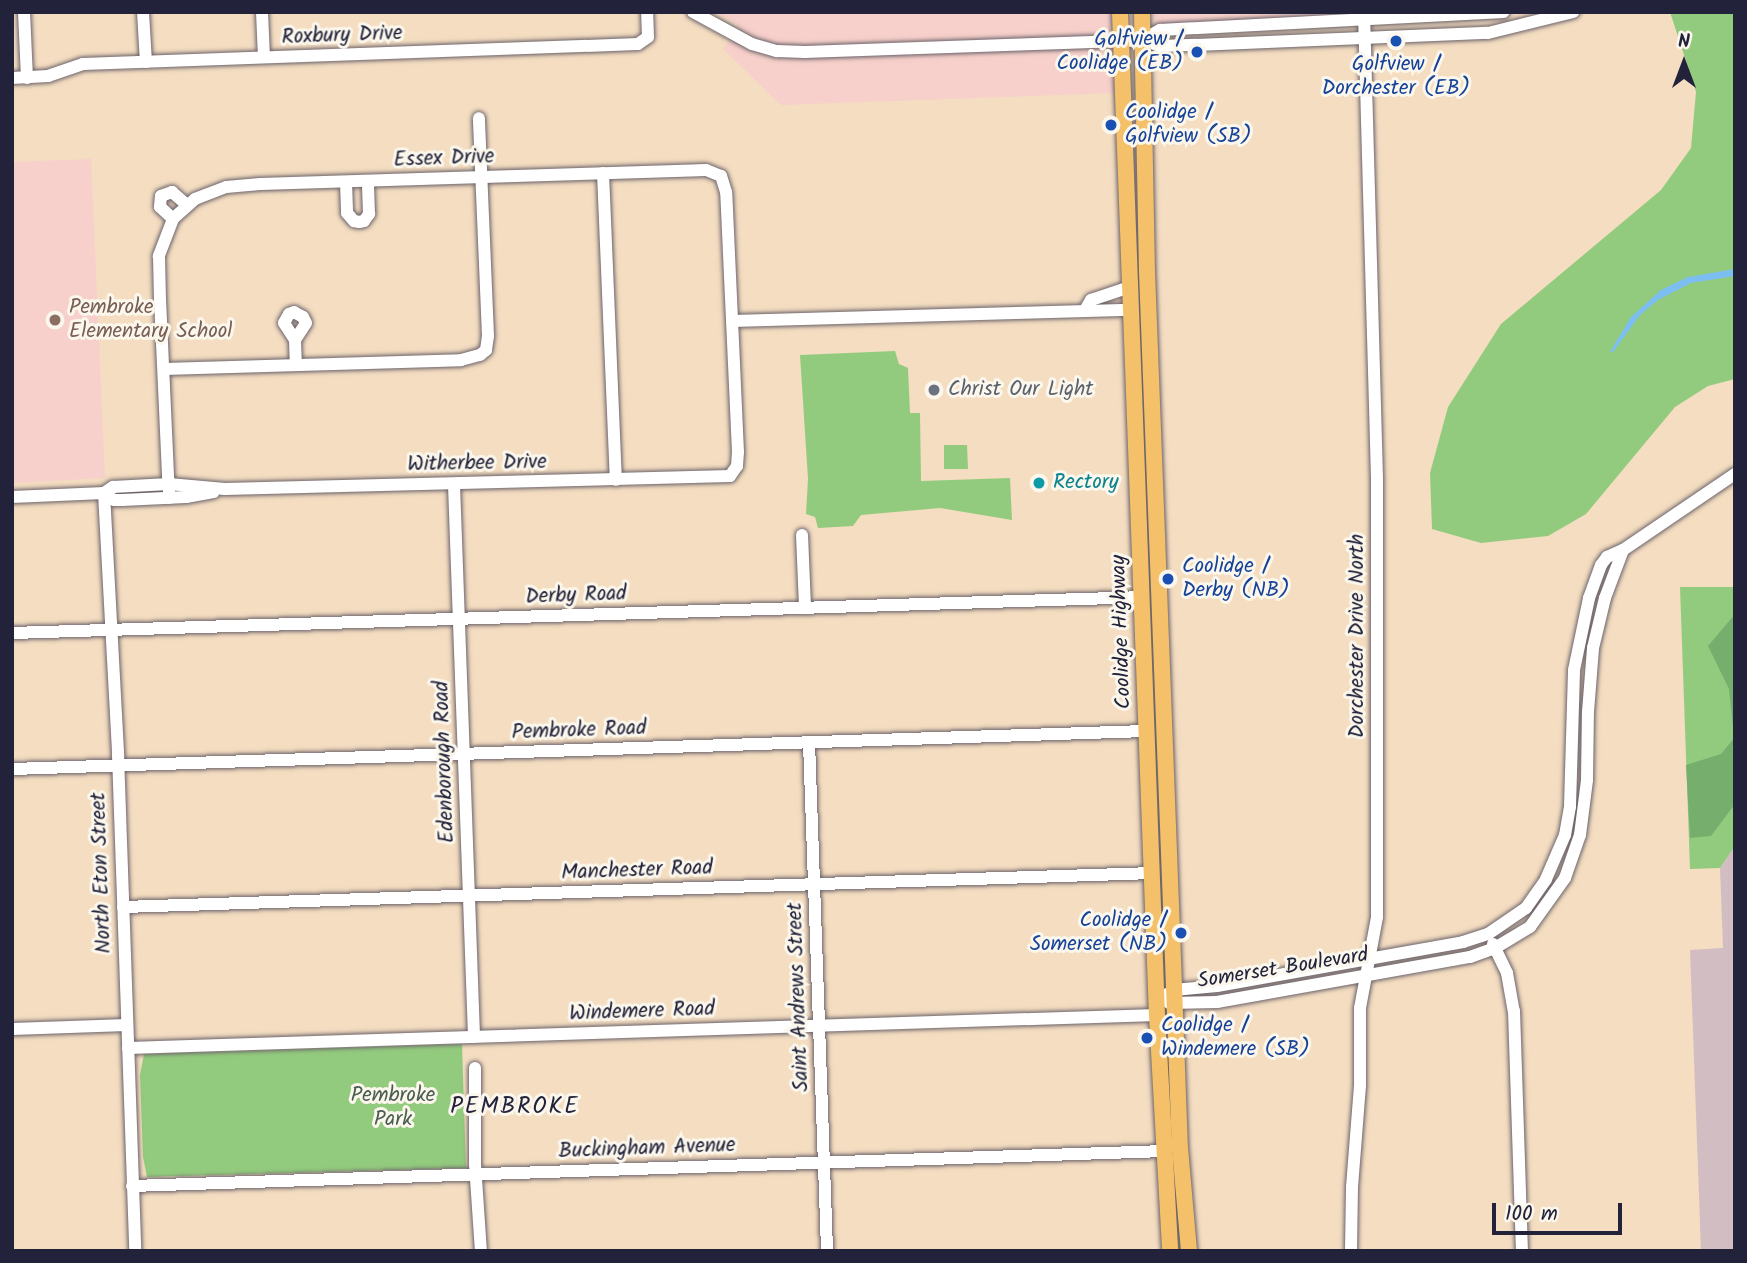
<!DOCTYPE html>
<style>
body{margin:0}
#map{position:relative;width:1747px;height:1263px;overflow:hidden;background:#f4ddc1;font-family:Kalam,sans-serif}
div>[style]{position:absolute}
.built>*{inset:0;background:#f7d0cb}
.industrial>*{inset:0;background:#d2bec2}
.green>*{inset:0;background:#93cb7e}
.forest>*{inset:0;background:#76af6d}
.water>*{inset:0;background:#7dbef2}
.roads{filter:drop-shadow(0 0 2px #6c636a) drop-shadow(0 0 2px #6c636a)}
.minor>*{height:12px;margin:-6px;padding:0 6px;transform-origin:6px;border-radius:6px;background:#fff}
.major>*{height:16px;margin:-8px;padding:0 8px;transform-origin:8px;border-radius:8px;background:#f4c16a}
.dots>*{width:19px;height:19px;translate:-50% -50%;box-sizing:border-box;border:4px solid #fbf7ec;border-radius:50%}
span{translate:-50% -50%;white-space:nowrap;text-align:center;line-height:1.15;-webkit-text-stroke:6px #fbf7ec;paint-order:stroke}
.street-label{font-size:21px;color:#22223b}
.transit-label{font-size:21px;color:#164399}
.right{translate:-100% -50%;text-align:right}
.left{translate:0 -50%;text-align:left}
.education-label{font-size:21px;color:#785e54}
.worship-label{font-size:21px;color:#5b616d}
.culture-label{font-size:21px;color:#0d838f}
.park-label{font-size:21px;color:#4a5d52}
.neighbourhood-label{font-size:23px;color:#22223b;letter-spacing:2px}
.frame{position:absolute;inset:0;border:14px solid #22223b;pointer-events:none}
.north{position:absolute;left:1649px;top:28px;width:70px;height:70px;-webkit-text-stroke:5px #fbf7ec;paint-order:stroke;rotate:0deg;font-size:19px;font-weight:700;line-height:28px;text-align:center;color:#22223b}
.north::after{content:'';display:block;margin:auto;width:24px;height:32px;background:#22223b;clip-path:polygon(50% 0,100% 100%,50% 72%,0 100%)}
.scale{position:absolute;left:1492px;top:1203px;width:130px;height:32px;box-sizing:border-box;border:4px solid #22223b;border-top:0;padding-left:9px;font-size:21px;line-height:24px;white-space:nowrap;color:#22223b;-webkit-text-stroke:5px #fbf7ec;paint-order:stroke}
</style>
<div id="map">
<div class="built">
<i style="clip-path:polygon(717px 12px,1113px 12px,1117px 93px,781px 105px,723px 49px,739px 26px)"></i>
<i style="clip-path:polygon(1151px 12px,1490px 12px,1157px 25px)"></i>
<i style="clip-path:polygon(91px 159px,105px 478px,12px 483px,12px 162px)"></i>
</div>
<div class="industrial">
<i style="clip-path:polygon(1735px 846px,1735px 1251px,1701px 1251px,1690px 950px,1723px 948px,1720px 868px)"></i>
</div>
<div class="green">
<i style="clip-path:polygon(1670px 12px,1735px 12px,1735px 379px,1708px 386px,1675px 407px,1586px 514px,1548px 536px,1481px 543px,1432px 529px,1430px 473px,1448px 407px,1501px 324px,1661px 190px,1691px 148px,1696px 92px)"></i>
<i style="clip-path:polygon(1134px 204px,1143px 299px,1149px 514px,1139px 415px)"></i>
<i style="clip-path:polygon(895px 351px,899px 364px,908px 368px,910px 413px,920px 413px,921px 481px,1010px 478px,1012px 520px,940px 508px,861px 515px,853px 526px,818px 528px,815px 517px,806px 514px,808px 479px,800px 355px)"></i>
<i style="clip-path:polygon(944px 445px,967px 445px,968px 469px,944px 469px)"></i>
<i style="clip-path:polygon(1144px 530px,1152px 531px,1165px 985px,1163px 985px)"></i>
<i style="clip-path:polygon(1680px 587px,1735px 587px,1735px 846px,1720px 868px,1690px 869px)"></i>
<i style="clip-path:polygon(1165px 1008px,1169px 1010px,1184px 1251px,1175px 1251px)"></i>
<i style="clip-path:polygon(462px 1044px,466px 1168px,147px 1177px,143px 1157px,140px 1075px,144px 1054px)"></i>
</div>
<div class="forest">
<i style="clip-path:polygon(1735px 614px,1735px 804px,1711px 836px,1690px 838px,1686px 765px,1721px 754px,1734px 738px,1729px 689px,1708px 646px)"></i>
</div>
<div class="water">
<i style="clip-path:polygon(1735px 269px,1735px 276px,1691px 283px,1658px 300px,1640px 315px,1613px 352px,1610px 352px,1631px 317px,1661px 290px,1688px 277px)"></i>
</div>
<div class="roads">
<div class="minor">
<i style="left:24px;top:12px;width:66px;rotate:87.4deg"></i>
<i style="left:143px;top:12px;width:50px;rotate:86.6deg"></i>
<i style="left:262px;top:12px;width:45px;rotate:87.5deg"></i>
<i style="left:693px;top:12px;width:67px;rotate:28.5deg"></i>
<i style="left:752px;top:44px;width:26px;rotate:16deg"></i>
<i style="left:777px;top:51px;width:28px;rotate:2deg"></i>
<i style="left:805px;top:52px;width:337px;rotate:-2deg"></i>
<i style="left:1142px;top:40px;width:19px;rotate:18deg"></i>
<i style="left:1160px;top:46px;width:36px;rotate:-2deg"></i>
<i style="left:1196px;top:45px;width:292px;rotate:-2.4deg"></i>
<i style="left:1488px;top:33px;width:88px;rotate:-13.9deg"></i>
<i style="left:1142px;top:40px;width:21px;rotate:-29deg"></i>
<i style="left:1160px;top:30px;width:344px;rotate:-3deg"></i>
<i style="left:12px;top:78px;width:36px;rotate:-3deg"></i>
<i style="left:48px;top:76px;width:37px;rotate:-19deg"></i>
<i style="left:83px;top:64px;width:555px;rotate:-2.06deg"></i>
<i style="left:638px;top:44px;width:12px;rotate:-35deg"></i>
<i style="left:648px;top:37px;width:25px;rotate:-92deg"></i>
<i style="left:603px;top:173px;width:307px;rotate:87.6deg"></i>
<i style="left:346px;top:182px;width:31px;rotate:88deg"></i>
<i style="left:347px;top:213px;width:11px;rotate:49deg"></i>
<i style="left:354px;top:221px;width:5px;rotate:11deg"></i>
<i style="left:359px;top:222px;width:5px;rotate:-11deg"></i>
<i style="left:364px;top:221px;width:9px;rotate:-54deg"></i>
<i style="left:369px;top:214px;width:33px;rotate:-92deg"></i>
<i style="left:173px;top:219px;width:18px;rotate:-137deg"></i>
<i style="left:160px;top:207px;width:11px;rotate:-85deg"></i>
<i style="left:161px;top:196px;width:12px;rotate:-20deg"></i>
<i style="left:172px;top:192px;width:18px;rotate:41deg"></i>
<i style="left:1085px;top:310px;width:12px;rotate:-59deg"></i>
<i style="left:1091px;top:300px;width:41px;rotate:-18.4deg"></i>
<i style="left:732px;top:321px;width:399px;rotate:-1.6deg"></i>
<i style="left:295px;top:340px;width:20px;rotate:-57deg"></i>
<i style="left:306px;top:323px;width:7px;rotate:-117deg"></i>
<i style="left:303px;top:317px;width:10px;rotate:-151deg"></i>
<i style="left:294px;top:312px;width:5px;rotate:158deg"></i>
<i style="left:289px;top:314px;width:10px;rotate:119deg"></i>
<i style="left:284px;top:323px;width:20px;rotate:57deg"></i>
<i style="left:295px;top:340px;width:25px;rotate:88deg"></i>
<i style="left:164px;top:369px;width:297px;rotate:-1.7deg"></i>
<i style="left:461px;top:360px;width:20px;rotate:-15deg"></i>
<i style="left:480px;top:355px;width:8px;rotate:-40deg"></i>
<i style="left:486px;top:350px;width:14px;rotate:-82deg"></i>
<i style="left:488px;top:336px;width:218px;rotate:-92.4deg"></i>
<i style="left:454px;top:485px;width:552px;rotate:87.92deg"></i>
<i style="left:104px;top:493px;width:11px;rotate:-34deg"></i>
<i style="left:113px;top:487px;width:56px;rotate:-3.1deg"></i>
<i style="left:169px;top:484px;width:56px;rotate:5.1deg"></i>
<i style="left:225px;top:489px;width:505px;rotate:-1.47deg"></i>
<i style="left:730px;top:476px;width:12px;rotate:-55deg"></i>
<i style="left:737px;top:466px;width:14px;rotate:-86deg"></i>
<i style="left:738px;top:452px;width:260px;rotate:-92.6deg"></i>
<i style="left:726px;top:192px;width:17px;rotate:-107deg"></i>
<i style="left:721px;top:176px;width:16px;rotate:-158deg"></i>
<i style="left:706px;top:170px;width:446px;rotate:178.2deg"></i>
<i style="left:260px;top:184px;width:34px;rotate:175deg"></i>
<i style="left:226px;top:187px;width:33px;rotate:159deg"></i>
<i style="left:195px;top:199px;width:30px;rotate:138deg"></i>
<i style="left:173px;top:219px;width:40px;rotate:111deg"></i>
<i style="left:159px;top:256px;width:43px;rotate:88.7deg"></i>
<i style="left:160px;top:299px;width:177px;rotate:87.4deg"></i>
<i style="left:168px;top:476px;width:8px;rotate:83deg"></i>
<i style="left:169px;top:484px;width:14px;rotate:90deg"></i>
<i style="left:104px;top:493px;width:262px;rotate:86.9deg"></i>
<i style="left:118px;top:755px;width:496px;rotate:88deg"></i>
<i style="left:12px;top:497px;width:92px;rotate:-2.5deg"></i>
<i style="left:104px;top:493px;width:12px;rotate:35deg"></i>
<i style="left:114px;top:500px;width:8px"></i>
<i style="left:122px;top:500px;width:64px;rotate:-2.7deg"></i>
<i style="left:186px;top:497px;width:28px;rotate:-10deg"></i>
<i style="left:802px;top:535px;width:73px;rotate:87.6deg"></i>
<i style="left:12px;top:633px;width:1131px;rotate:-1.82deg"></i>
<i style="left:809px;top:742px;width:509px;rotate:87.97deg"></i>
<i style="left:12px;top:769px;width:1135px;rotate:-1.92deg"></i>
<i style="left:123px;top:907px;width:1030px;rotate:-1.89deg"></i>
<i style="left:1493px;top:944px;width:32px;rotate:64deg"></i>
<i style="left:1507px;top:973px;width:39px;rotate:80deg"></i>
<i style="left:1514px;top:1011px;width:240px;rotate:88.1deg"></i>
<i style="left:1157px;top:1000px;width:20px;rotate:-30deg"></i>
<i style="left:1174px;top:990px;width:43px;rotate:-5.3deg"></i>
<i style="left:1217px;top:986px;width:250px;rotate:-10.1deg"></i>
<i style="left:1463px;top:942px;width:26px;rotate:-18deg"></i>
<i style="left:1488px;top:934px;width:46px;rotate:-34.4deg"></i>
<i style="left:1526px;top:908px;width:35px;rotate:-55deg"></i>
<i style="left:1546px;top:879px;width:48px;rotate:-66.6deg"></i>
<i style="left:1565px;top:835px;width:29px;rotate:-80deg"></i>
<i style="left:1570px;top:806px;width:136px;rotate:-88.3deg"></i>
<i style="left:1574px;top:670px;width:74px;rotate:-78.2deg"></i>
<i style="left:1589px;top:598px;width:35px;rotate:-70deg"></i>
<i style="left:1601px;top:565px;width:10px;rotate:-53deg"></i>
<i style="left:1607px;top:557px;width:17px;rotate:-24deg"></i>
<i style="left:1623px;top:550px;width:135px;rotate:-34.2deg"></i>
<i style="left:1169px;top:1003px;width:48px;rotate:-1.2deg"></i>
<i style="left:1217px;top:1002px;width:257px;rotate:-10.1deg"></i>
<i style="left:1470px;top:957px;width:27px;rotate:-20deg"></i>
<i style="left:1495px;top:948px;width:41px;rotate:-31deg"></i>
<i style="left:1530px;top:927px;width:60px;rotate:-54.5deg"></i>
<i style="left:1565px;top:878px;width:46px;rotate:-70.8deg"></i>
<i style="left:1580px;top:835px;width:55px;rotate:-82.7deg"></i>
<i style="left:1587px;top:780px;width:68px;rotate:-89.2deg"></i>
<i style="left:1588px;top:712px;width:64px;rotate:-85.5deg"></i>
<i style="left:1593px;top:648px;width:51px;rotate:-76.5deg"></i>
<i style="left:1605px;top:598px;width:51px;rotate:-69.4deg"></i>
<i style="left:12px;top:1029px;width:115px;rotate:-2deg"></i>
<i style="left:128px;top:1048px;width:1030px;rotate:-1.84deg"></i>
<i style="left:475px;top:1068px;width:96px;rotate:90deg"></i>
<i style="left:475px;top:1164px;width:87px;rotate:86.1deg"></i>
<i style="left:132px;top:1186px;width:1032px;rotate:-1.94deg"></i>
<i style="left:1351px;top:1251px;width:64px;rotate:-89.1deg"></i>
<i style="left:1352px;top:1187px;width:101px;rotate:-85.5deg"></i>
<i style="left:1360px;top:1086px;width:78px;rotate:-90deg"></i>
<i style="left:1360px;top:1008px;width:93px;rotate:-79.4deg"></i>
<i style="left:1377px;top:917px;width:439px;rotate:-90deg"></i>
<i style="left:1377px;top:478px;width:458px;rotate:-91.6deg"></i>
</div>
<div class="major">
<i style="left:1120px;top:12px;width:1004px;rotate:87.89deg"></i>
<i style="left:1157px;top:1015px;width:236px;rotate:86.8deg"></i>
<i style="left:1142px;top:12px;width:260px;rotate:88.9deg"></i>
<i style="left:1147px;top:272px;width:660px;rotate:87.83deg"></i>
<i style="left:1172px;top:932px;width:216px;rotate:87.9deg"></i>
<i style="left:1180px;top:1148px;width:103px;rotate:85deg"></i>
</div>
</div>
<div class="dots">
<i style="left:1396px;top:41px;background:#1a4fb4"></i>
<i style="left:1197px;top:52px;background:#1a4fb4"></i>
<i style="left:1111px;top:125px;background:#1a4fb4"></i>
<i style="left:55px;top:320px;background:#8d6e63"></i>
<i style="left:934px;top:390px;background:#6b7280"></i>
<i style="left:1039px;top:483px;background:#0f9aa8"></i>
<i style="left:1168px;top:579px;background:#1a4fb4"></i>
<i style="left:1181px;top:933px;background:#1a4fb4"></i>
<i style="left:1147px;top:1038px;background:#1a4fb4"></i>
</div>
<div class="street-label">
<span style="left:342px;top:36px;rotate:-2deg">Roxbury Drive</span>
<span style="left:444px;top:159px;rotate:-2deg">Essex Drive</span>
<span style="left:477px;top:464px;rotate:-1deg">Witherbee Drive</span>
<span style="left:576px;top:596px;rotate:-2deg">Derby Road</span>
<span style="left:1122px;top:632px;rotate:-92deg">Coolidge Highway</span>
<span style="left:1358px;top:636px;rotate:-90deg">Dorchester Drive North</span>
<span style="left:579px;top:731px;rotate:-2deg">Pembroke Road</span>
<span style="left:445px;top:762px;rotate:-92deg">Edenborough Road</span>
<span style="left:637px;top:871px;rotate:-2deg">Manchester Road</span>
<span style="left:102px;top:873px;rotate:-92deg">North Eton Street</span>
<span style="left:1283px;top:969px;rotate:-9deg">Somerset Boulevard</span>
<span style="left:799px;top:997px;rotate:-92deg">Saint Andrews Street</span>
<span style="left:642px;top:1012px;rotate:-2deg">Windemere Road</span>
<span style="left:647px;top:1149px;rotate:-2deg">Buckingham Avenue</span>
</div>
<div class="transit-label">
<span class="right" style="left:1183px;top:52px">Golfview /<br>Coolidge (EB)</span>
<span style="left:1396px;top:77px">Golfview /<br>Dorchester (EB)</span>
<span class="left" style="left:1125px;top:125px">Coolidge /<br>Golfview (SB)</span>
<span class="left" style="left:1182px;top:579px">Coolidge /<br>Derby (NB)</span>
<span class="right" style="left:1167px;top:933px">Coolidge /<br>Somerset (NB)</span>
<span class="left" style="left:1161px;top:1038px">Coolidge /<br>Windemere (SB)</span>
</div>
<div class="education-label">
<span class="left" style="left:69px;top:320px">Pembroke<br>Elementary School</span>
</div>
<div class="worship-label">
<span class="left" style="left:948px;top:390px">Christ Our Light</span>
</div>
<div class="culture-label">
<span class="left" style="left:1053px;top:483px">Rectory</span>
</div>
<div class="park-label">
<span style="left:393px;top:1108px">Pembroke<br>Park</span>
</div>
<div class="neighbourhood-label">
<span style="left:515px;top:1107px">PEMBROKE</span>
</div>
<div class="frame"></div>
<div class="north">N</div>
<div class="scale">100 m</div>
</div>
